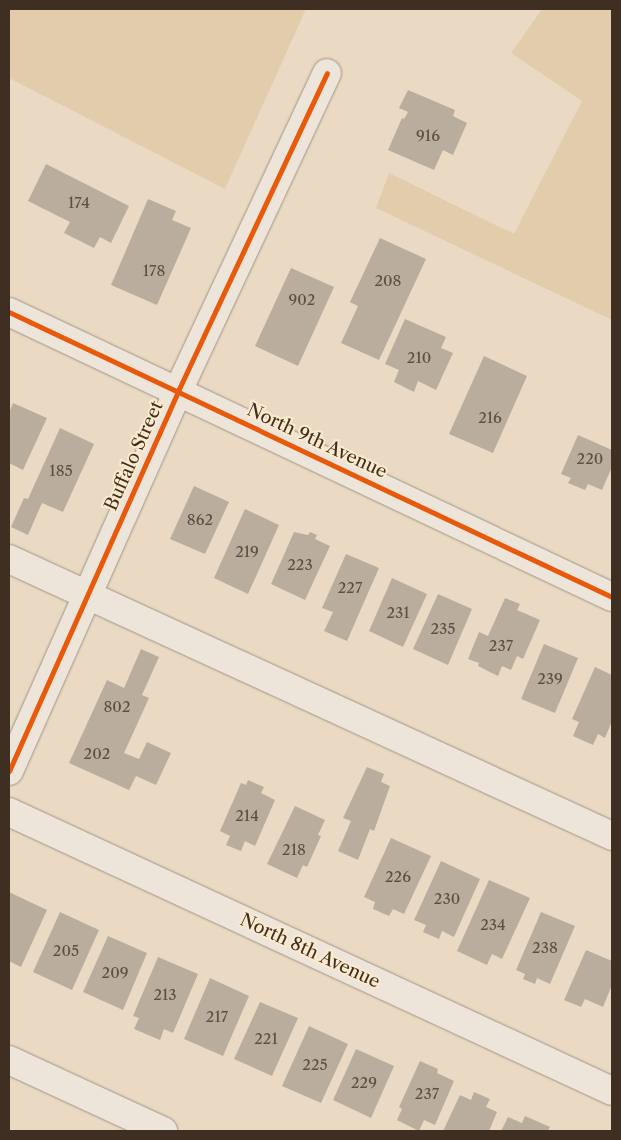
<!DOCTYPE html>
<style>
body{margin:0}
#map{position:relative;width:621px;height:1140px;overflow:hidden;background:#ebdac3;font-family:"Libre Caslon Text",serif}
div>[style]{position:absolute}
.green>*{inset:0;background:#e3ccac}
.building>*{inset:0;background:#b9ad9d}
.roads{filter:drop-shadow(0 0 1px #9f9486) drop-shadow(0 0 1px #9f9486)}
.minor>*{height:28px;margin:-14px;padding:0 14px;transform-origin:14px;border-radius:14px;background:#ede5d9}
.cycleway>*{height:5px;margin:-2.5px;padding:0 2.5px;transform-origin:2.5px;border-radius:2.5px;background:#e8590c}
span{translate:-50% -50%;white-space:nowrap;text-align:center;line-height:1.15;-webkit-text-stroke:4px #fdeacd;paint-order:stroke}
.number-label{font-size:15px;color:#5e4e42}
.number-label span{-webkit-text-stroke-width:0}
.street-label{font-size:18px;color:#3f2f23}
.frame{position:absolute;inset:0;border:10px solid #3f2f23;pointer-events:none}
</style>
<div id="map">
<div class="green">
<i style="clip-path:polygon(9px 9px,306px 9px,225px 189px,9px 78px)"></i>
<i style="clip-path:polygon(542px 9px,612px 9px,612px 320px,376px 208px,389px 173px,514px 234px,582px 101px,511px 53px)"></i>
</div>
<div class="building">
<i style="clip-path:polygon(408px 90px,455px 110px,453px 116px,467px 123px,453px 155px,443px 150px,434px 170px,388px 150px,402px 118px,404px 119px,408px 112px,399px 108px)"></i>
<i style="clip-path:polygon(46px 164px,129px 206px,111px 243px,100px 237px,94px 248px,64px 233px,70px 222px,28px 201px)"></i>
<i style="clip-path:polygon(148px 199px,176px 211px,172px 220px,191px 228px,157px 305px,111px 285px)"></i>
<i style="clip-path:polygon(380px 238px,426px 259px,379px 360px,341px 343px,358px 306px,350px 302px)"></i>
<i style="clip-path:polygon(291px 268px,334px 287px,298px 366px,255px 346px)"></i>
<i style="clip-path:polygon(405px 319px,446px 337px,441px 348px,453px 353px,436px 390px,418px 381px,414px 392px,394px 382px,399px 370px,385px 364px)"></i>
<i style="clip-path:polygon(484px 356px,527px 376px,493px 453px,449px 434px)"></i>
<i style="clip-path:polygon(13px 403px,47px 418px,23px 470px,9px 463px,9px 413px)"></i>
<i style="clip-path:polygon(60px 428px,94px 444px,63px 512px,42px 503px,28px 535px,11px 527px,24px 498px,28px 499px)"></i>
<i style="clip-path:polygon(578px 435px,612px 450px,612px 467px,602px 490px,588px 484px,585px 490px,568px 483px,571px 478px,561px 474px)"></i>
<i style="clip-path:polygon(194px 486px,229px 502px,205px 554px,170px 539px)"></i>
<i style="clip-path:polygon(245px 509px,279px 525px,248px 594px,214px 578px)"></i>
<i style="clip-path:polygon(294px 532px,308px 535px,310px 532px,317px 535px,315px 539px,330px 546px,305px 600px,271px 584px)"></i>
<i style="clip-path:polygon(346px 554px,379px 568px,347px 641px,324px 631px,333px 612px,322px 608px)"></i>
<i style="clip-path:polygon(392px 578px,427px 594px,403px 647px,369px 631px)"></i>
<i style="clip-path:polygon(438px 594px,472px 609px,448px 665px,413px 649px)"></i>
<i style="clip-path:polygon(505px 598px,520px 604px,517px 610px,540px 620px,523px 659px,517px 656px,511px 670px,502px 666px,498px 676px,478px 666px,479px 663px,468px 659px,479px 632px,488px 636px)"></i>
<i style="clip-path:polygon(544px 644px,578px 658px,555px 713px,521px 699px)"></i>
<i style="clip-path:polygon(141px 649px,159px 657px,142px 695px,149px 698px,124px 753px,139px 759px,147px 742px,171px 753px,156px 785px,136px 776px,129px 790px,69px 763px,107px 680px,124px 688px)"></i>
<i style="clip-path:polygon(595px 667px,612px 675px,612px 721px,605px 738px,598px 734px,593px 745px,573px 736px,579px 722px,572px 719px)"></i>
<i style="clip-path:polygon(367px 767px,384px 774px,381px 782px,390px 786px,374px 831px,370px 829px,358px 860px,338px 851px,351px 821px,343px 818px)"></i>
<i style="clip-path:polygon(248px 780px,264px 787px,261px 793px,275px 800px,255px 846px,245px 841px,241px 851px,226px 845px,230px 836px,220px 831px,241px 783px,246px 785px)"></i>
<i style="clip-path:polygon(295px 806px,325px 820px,318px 835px,321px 836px,307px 867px,303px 865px,297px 878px,267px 864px)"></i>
<i style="clip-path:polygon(391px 838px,431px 856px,404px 914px,393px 909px,389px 916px,373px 909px,375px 902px,364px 897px)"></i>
<i style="clip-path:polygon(441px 861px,480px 879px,454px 937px,442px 931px,439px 939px,423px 932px,426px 925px,414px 920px)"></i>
<i style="clip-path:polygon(489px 880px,530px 898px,502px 959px,492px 954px,487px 965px,457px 951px)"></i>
<i style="clip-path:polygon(9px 892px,47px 910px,21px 967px,9px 961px)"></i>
<i style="clip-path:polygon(60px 912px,99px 930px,72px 990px,33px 972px)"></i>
<i style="clip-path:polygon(541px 912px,575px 926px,550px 984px,537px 978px,535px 984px,523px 979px,525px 974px,516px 970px)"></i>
<i style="clip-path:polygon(108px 936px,147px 953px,123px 1010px,83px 992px)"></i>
<i style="clip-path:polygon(586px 950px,612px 961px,612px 985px,603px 1007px,585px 999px,581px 1007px,564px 1000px)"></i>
<i style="clip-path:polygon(158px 957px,198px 974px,173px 1033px,164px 1029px,160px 1040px,134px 1029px,139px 1018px,133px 1016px)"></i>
<i style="clip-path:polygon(210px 978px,249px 996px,223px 1056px,184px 1039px)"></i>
<i style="clip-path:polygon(260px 1002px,298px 1018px,272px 1076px,234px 1059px)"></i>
<i style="clip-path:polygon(309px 1026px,348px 1044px,321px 1103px,282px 1086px)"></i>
<i style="clip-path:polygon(356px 1049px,394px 1066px,371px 1118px,333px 1100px)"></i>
<i style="clip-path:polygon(420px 1061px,438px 1069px,437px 1073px,454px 1081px,435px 1125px,424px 1120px,419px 1131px,397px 1120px,402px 1109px,399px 1107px)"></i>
<i style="clip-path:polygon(474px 1092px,490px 1099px,486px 1107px,497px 1112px,489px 1131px,443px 1131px,460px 1095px,471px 1100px)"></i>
<i style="clip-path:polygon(525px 1116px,550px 1127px,548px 1131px,501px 1131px,508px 1117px,522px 1123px)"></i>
</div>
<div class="roads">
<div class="minor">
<i style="left:9px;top:312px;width:667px;rotate:25.3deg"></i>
<i style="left:9px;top:559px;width:664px;rotate:24.67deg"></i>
<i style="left:9px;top:771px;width:416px;rotate:-66deg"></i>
<i style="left:178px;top:391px;width:351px;rotate:-64.9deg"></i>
<i style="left:9px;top:812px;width:664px;rotate:24.83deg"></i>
<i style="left:9px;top:1060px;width:170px;rotate:24.8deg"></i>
</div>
</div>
<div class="cycleway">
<i style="left:9px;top:312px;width:667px;rotate:25.3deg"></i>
<i style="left:9px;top:771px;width:416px;rotate:-66deg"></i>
<i style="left:178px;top:391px;width:351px;rotate:-64.9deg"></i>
</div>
<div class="number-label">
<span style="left:428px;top:136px">916</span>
<span style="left:79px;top:203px">174</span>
<span style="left:154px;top:271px">178</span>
<span style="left:388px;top:281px">208</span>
<span style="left:302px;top:300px">902</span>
<span style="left:419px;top:358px">210</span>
<span style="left:490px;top:418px">216</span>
<span style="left:590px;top:459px">220</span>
<span style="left:61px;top:471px">185</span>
<span style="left:200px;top:520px">862</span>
<span style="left:247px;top:552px">219</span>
<span style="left:300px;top:565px">223</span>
<span style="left:350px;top:588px">227</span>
<span style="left:398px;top:613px">231</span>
<span style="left:443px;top:629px">235</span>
<span style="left:501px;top:646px">237</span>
<span style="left:550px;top:679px">239</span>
<span style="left:117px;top:707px">802</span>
<span style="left:97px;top:754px">202</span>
<span style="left:247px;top:816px">214</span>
<span style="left:294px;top:850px">218</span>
<span style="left:398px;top:877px">226</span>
<span style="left:447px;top:899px">230</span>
<span style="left:493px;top:925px">234</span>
<span style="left:545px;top:948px">238</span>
<span style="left:66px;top:951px">205</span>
<span style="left:115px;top:973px">209</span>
<span style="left:165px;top:995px">213</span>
<span style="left:217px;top:1017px">217</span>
<span style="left:266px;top:1039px">221</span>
<span style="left:315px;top:1065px">225</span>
<span style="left:364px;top:1083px">229</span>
<span style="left:427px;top:1094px">237</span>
</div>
<div class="street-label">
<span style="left:317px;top:441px;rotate:25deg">North 9th Avenue</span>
<span style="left:134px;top:456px;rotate:-66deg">Buffalo Street</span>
<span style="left:310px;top:951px;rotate:25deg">North 8th Avenue</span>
</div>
<div class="frame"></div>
</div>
